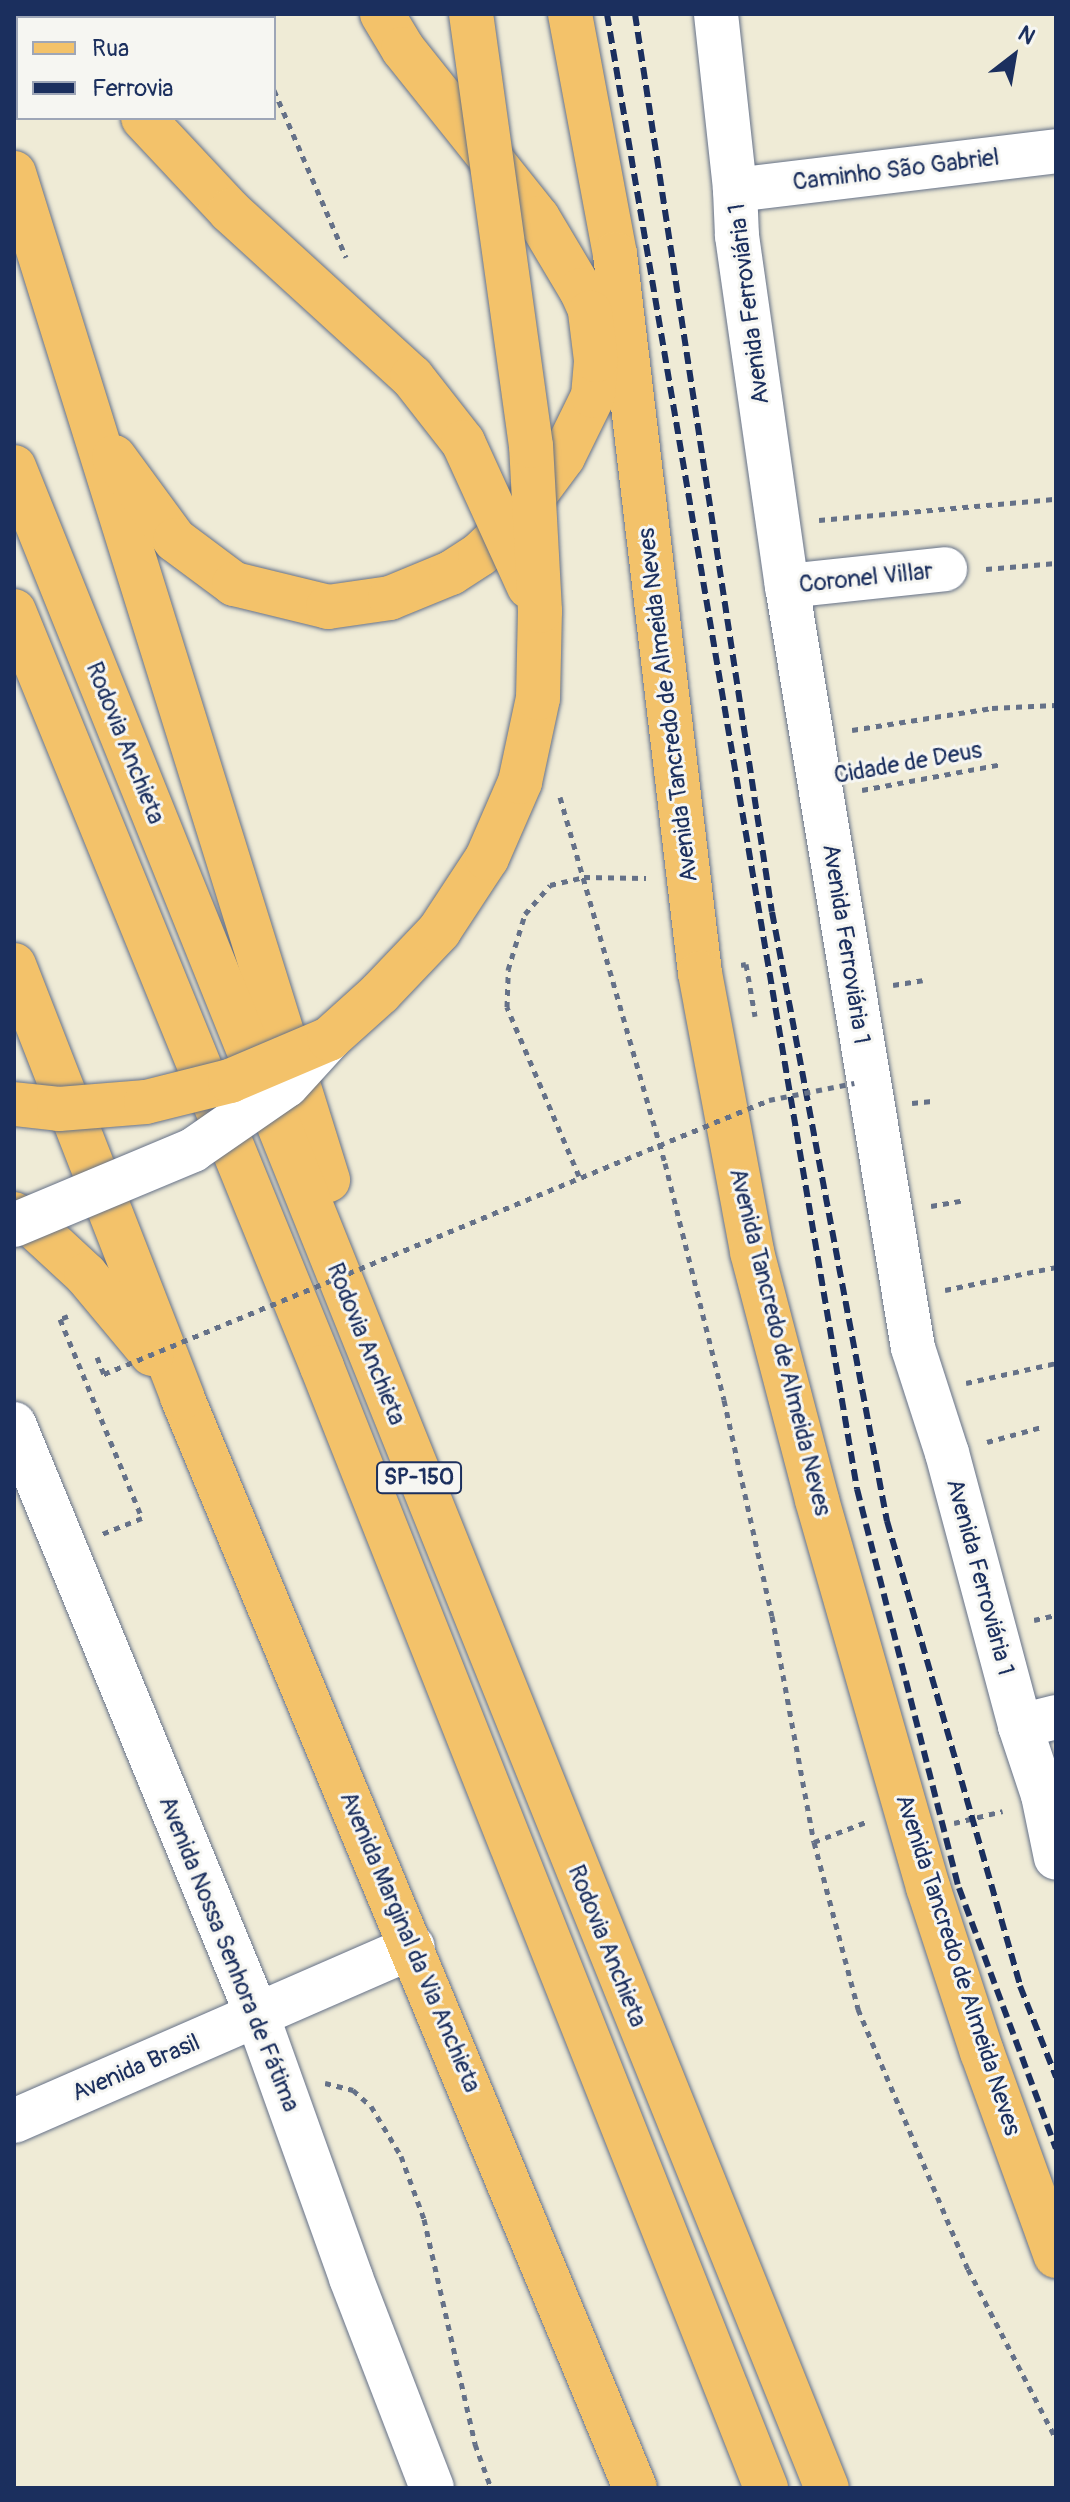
<!DOCTYPE html>
<meta charset="utf-8">
<style>
body{margin:0}
#map{position:relative;width:1070px;height:2502px;overflow:hidden;background:#efebd6;font-family:Pangolin,sans-serif}
div>[style]{position:absolute}
.path>*{height:5px;margin-top:-2.5px;transform-origin:0;background:repeating-linear-gradient(90deg,#657188 0 6px,transparent 0 12px)}
.roads{filter:drop-shadow(0 0 2px #657188) drop-shadow(0 0 2px #657188)}
.minor>*{height:44px;margin:-22px;padding:0 22px;transform-origin:22px;border-radius:22px;background:#fff}
.major>*{height:44px;margin:-22px;padding:0 22px;transform-origin:22px;border-radius:22px;background:#f3c26a}
.highway>*{height:44px;margin:-22px;padding:0 22px;transform-origin:22px;border-radius:22px;background:#f3c26a}
.rail>*{height:6px;margin-top:-3px;transform-origin:0;background:repeating-linear-gradient(90deg,#1b2f5e 0 12px,transparent 0 18px)}
.path-bridge>*{height:5px;margin-top:-2.5px;transform-origin:0;background:repeating-linear-gradient(90deg,#657188 0 6px,transparent 0 12px)}
.bridges{filter:drop-shadow(0 0 2px #657188) drop-shadow(0 0 2px #657188)}
.minor-bridge>*{height:44px;margin:-22px;padding:0 22px;transform-origin:22px;border-radius:22px;background:#fff}
.highway-bridge>*{height:44px;margin:-22px;padding:0 22px;transform-origin:22px;border-radius:22px;background:#f3c26a}
span{translate:-50% -50%;white-space:nowrap;text-align:center;line-height:1.15;-webkit-text-stroke:6px #f6f6f2;paint-order:stroke}
.shield-label span{padding:2px 6px;background:#f6f6f2;border:2px solid;border-radius:6px;-webkit-text-stroke-width:0}
.shield-label{font-size:22px;color:#1b2f5e;font-weight:700}
.street-label{font-size:24px;color:#1b2f5e}
.frame{position:absolute;inset:0;border:16px solid #1b2f5e;pointer-events:none}
.legend{position:absolute;left:16px;top:16px;width:260px;height:104px;box-sizing:border-box;background:#f6f6f2;border:2px solid #9ea6b7;margin:0;padding:10px 14px;list-style:none;font-size:24px;color:#1b2f5e}
.legend li{display:flex;align-items:center;gap:16px;height:40px}
.legend b{width:40px;border:2px solid #9ea6b7}
.north{position:absolute;left:974px;top:16px;width:80px;height:80px;-webkit-text-stroke:6px #f6f6f2;paint-order:stroke;rotate:31deg;font-size:22px;font-weight:700;line-height:32px;text-align:center;color:#1b2f5e}
.north::after{content:'';display:block;margin:auto;width:28px;height:36px;background:#1b2f5e;clip-path:polygon(50% 0,100% 100%,50% 72%,0 100%)}
</style>
<div id="map">
<div class="path">
<i style="left:243px;top:14px;width:4px;rotate:63deg"></i>
<i style="left:274px;top:90px;width:182px;rotate:66.7deg"></i>
<i style="left:819px;top:520px;width:238px;rotate:-5.1deg"></i>
<i style="left:986px;top:569px;width:70px;rotate:-4.9deg"></i>
<i style="left:852px;top:730px;width:142px;rotate:-8.9deg"></i>
<i style="left:992px;top:708px;width:64px;rotate:-2.7deg"></i>
<i style="left:862px;top:790px;width:142px;rotate:-10.5deg"></i>
<i style="left:560px;top:797px;width:381px;rotate:74deg"></i>
<i style="left:665px;top:1163px;width:244px;rotate:76deg"></i>
<i style="left:724px;top:1400px;width:221px;rotate:77.5deg"></i>
<i style="left:772px;top:1616px;width:230px;rotate:79.5deg"></i>
<i style="left:814px;top:1842px;width:173px;rotate:75.2deg"></i>
<i style="left:858px;top:2009px;width:282px;rotate:67.1deg"></i>
<i style="left:968px;top:2269px;width:191px;rotate:62.6deg"></i>
<i style="left:741px;top:965px;width:5px;rotate:-11deg"></i>
<i style="left:746px;top:964px;width:53px;rotate:80.2deg"></i>
<i style="left:893px;top:985px;width:30px;rotate:-9deg"></i>
<i style="left:912px;top:1103px;width:20px;rotate:-6deg"></i>
<i style="left:579px;top:1176px;width:184px;rotate:-113.1deg"></i>
<i style="left:507px;top:1007px;width:37px;rotate:-88deg"></i>
<i style="left:508px;top:970px;width:59px;rotate:-73.1deg"></i>
<i style="left:525px;top:914px;width:38px;rotate:-49deg"></i>
<i style="left:550px;top:885px;width:35px;rotate:-13deg"></i>
<i style="left:584px;top:877px;width:62px;rotate:0.9deg"></i>
<i style="left:931px;top:1206px;width:34px;rotate:-10deg"></i>
<i style="left:945px;top:1290px;width:113px;rotate:-11.7deg"></i>
<i style="left:68px;top:1316px;width:9px;rotate:159deg"></i>
<i style="left:60px;top:1319px;width:215px;rotate:67.6deg"></i>
<i style="left:142px;top:1518px;width:43px;rotate:158.2deg"></i>
<i style="left:97px;top:1357px;width:18px;rotate:68deg"></i>
<i style="left:966px;top:1383px;width:92px;rotate:-12.5deg"></i>
<i style="left:987px;top:1442px;width:57px;rotate:-15.3deg"></i>
<i style="left:1034px;top:1620px;width:23px;rotate:-13deg"></i>
<i style="left:954px;top:1823px;width:50px;rotate:-13.8deg"></i>
<i style="left:814px;top:1842px;width:56px;rotate:-21deg"></i>
<i style="left:325px;top:2083px;width:29px;rotate:14deg"></i>
<i style="left:353px;top:2090px;width:24px;rotate:42deg"></i>
<i style="left:371px;top:2106px;width:58px;rotate:59deg"></i>
<i style="left:401px;top:2156px;width:67px;rotate:69.9deg"></i>
<i style="left:424px;top:2219px;width:231px;rotate:77.2deg"></i>
<i style="left:475px;top:2444px;width:47px;rotate:70deg"></i>
</div>
<div class="roads">
<div class="minor">
<i style="left:716px;top:14px;width:177px;rotate:83.8deg"></i>
<i style="left:735px;top:190px;width:46px;rotate:87.5deg"></i>
<i style="left:737px;top:236px;width:354px;rotate:81.9deg"></i>
<i style="left:787px;top:586px;width:772px;rotate:80.61deg"></i>
<i style="left:913px;top:1348px;width:110px;rotate:72.1deg"></i>
<i style="left:947px;top:1453px;width:283px;rotate:75deg"></i>
<i style="left:1020px;top:1726px;width:73px;rotate:71.6deg"></i>
<i style="left:1043px;top:1795px;width:64px;rotate:78.3deg"></i>
<i style="left:735px;top:190px;width:323px;rotate:-6.9deg"></i>
<i style="left:787px;top:586px;width:159px;rotate:-6.1deg"></i>
<i style="left:14px;top:1424px;width:639px;rotate:67.65deg"></i>
<i style="left:257px;top:2015px;width:279px;rotate:70.3deg"></i>
<i style="left:351px;top:2278px;width:225px;rotate:68.9deg"></i>
<i style="left:1020px;top:1726px;width:37px;rotate:-14deg"></i>
<i style="left:14px;top:2121px;width:435px;rotate:-23.6deg"></i>
</div>
<div class="major">
<i style="left:382px;top:14px;width:41px;rotate:59deg"></i>
<i style="left:403px;top:49px;width:216px;rotate:51.4deg"></i>
<i style="left:538px;top:218px;width:84px;rotate:59.2deg"></i>
<i style="left:581px;top:290px;width:63px;rotate:65.5deg"></i>
<i style="left:570px;top:14px;width:244px;rotate:79.4deg"></i>
<i style="left:615px;top:254px;width:724px;rotate:83.26deg"></i>
<i style="left:700px;top:973px;width:284px;rotate:79.4deg"></i>
<i style="left:752px;top:1252px;width:256px;rotate:75.3deg"></i>
<i style="left:817px;top:1500px;width:403px;rotate:74deg"></i>
<i style="left:928px;top:1887px;width:174px;rotate:71.9deg"></i>
<i style="left:982px;top:2052px;width:217px;rotate:70.1deg"></i>
<i style="left:182px;top:1397px;width:1181px;rotate:67.45deg"></i>
</div>
<div class="highway">
<i style="left:73px;top:14px;width:5px;rotate:53deg"></i>
<i style="left:14px;top:173px;width:1055px;rotate:72.68deg"></i>
<i style="left:114px;top:457px;width:103px;rotate:53.7deg"></i>
<i style="left:175px;top:540px;width:74px;rotate:36.7deg"></i>
<i style="left:234px;top:584px;width:97px;rotate:13.7deg"></i>
<i style="left:328px;top:607px;width:63px;rotate:-8.3deg"></i>
<i style="left:390px;top:598px;width:66px;rotate:-22.3deg"></i>
<i style="left:451px;top:573px;width:35px;rotate:-33deg"></i>
<i style="left:480px;top:554px;width:51px;rotate:-43.4deg"></i>
<i style="left:517px;top:519px;width:77px;rotate:-53.4deg"></i>
<i style="left:563px;top:457px;width:68px;rotate:-63.8deg"></i>
<i style="left:593px;top:396px;width:36px;rotate:-85deg"></i>
<i style="left:596px;top:360px;width:48px;rotate:-97.1deg"></i>
<i style="left:14px;top:467px;width:2178px;rotate:68.09deg"></i>
<i style="left:14px;top:611px;width:816px;rotate:67.83deg"></i>
<i style="left:322px;top:1367px;width:1206px;rotate:68.39deg"></i>
<i style="left:14px;top:965px;width:464px;rotate:68.7deg"></i>
<i style="left:14px;top:1214px;width:20px;rotate:30deg"></i>
<i style="left:31px;top:1224px;width:75px;rotate:42.8deg"></i>
<i style="left:86px;top:1275px;width:103px;rotate:50.1deg"></i>
</div>
</div>
<div class="rail">
<i style="left:607px;top:14px;width:1496px;rotate:80.38deg"></i>
<i style="left:857px;top:1489px;width:412px;rotate:75.7deg"></i>
<i style="left:959px;top:1888px;width:278px;rotate:69.6deg"></i>
<i style="left:635px;top:14px;width:908px;rotate:81.33deg"></i>
<i style="left:772px;top:912px;width:620px;rotate:79.31deg"></i>
<i style="left:887px;top:1521px;width:484px;rotate:74deg"></i>
<i style="left:1020px;top:1986px;width:98px;rotate:68.4deg"></i>
</div>
<div class="path-bridge">
<i style="left:104px;top:1374px;width:719px;rotate:-22.39deg"></i>
<i style="left:769px;top:1100px;width:87px;rotate:-11.3deg"></i>
</div>
<div class="bridges">
<div class="minor-bridge">
<i style="left:14px;top:1225px;width:194px;rotate:-22.7deg"></i>
<i style="left:193px;top:1150px;width:114px;rotate:-34.7deg"></i>
<i style="left:287px;top:1085px;width:62px;rotate:-47.6deg"></i>
</div>
<div class="highway-bridge">
<i style="left:143px;top:118px;width:127px;rotate:46.9deg"></i>
<i style="left:230px;top:211px;width:246px;rotate:42.4deg"></i>
<i style="left:412px;top:377px;width:83px;rotate:51.9deg"></i>
<i style="left:463px;top:442px;width:159px;rotate:65.5deg"></i>
<i style="left:14px;top:1104px;width:45px;rotate:6.3deg"></i>
<i style="left:59px;top:1109px;width:87px;rotate:-4.6deg"></i>
<i style="left:146px;top:1102px;width:87px;rotate:-14deg"></i>
<i style="left:230px;top:1081px;width:108px;rotate:-23deg"></i>
<i style="left:329px;top:1039px;width:69px;rotate:-42deg"></i>
<i style="left:380px;top:993px;width:86px;rotate:-46.4deg"></i>
<i style="left:439px;top:931px;width:87px;rotate:-56.7deg"></i>
<i style="left:487px;top:858px;width:83px;rotate:-66.5deg"></i>
<i style="left:520px;top:782px;width:86px;rotate:-77.9deg"></i>
<i style="left:538px;top:698px;width:87px;rotate:-88.7deg"></i>
<i style="left:540px;top:611px;width:165px;rotate:-93.1deg"></i>
<i style="left:531px;top:446px;width:436px;rotate:-97.9deg"></i>
</div>
</div>
<div class="shield-label">
<span style="left:419px;top:1478px">SP-150</span>
</div>
<div class="street-label">
<span style="left:896px;top:170px;rotate:-7deg">Caminho São Gabriel</span>
<span style="left:749px;top:304px;rotate:-97deg">Avenida Ferroviária 1</span>
<span style="left:866px;top:578px;rotate:-6deg">Coronel Villar</span>
<span style="left:668px;top:705px;rotate:-97deg">Avenida Tancredo de Almeida Neves</span>
<span style="left:125px;top:743px;rotate:68deg">Rodovia Anchieta</span>
<span style="left:908px;top:763px;rotate:-10deg">Cidade de Deus</span>
<span style="left:846px;top:944px;rotate:81deg">Avenida Ferroviária 1</span>
<span style="left:780px;top:1342px;rotate:76deg">Avenida Tancredo de Almeida Neves</span>
<span style="left:366px;top:1344px;rotate:68deg">Rodovia Anchieta</span>
<span style="left:980px;top:1577px;rotate:75deg">Avenida Ferroviária 1</span>
<span style="left:410px;top:1942px;rotate:67deg">Avenida Marginal da Via Anchieta</span>
<span style="left:607px;top:1946px;rotate:68deg">Rodovia Anchieta</span>
<span style="left:229px;top:1954px;rotate:68deg">Avenida Nossa Senhora de Fátima</span>
<span style="left:958px;top:1965px;rotate:72deg">Avenida Tancredo de Almeida Neves</span>
<span style="left:136px;top:2068px;rotate:-23deg">Avenida Brasil</span>
</div>
<div class="frame"></div>
<ul class="legend">
<li><b style="height:10px;background:#f3c26a"></b>Rua</li>
<li><b style="height:10px;background:#1b2f5e"></b>Ferrovia</li>
</ul>
<div class="north">N</div>
</div>
